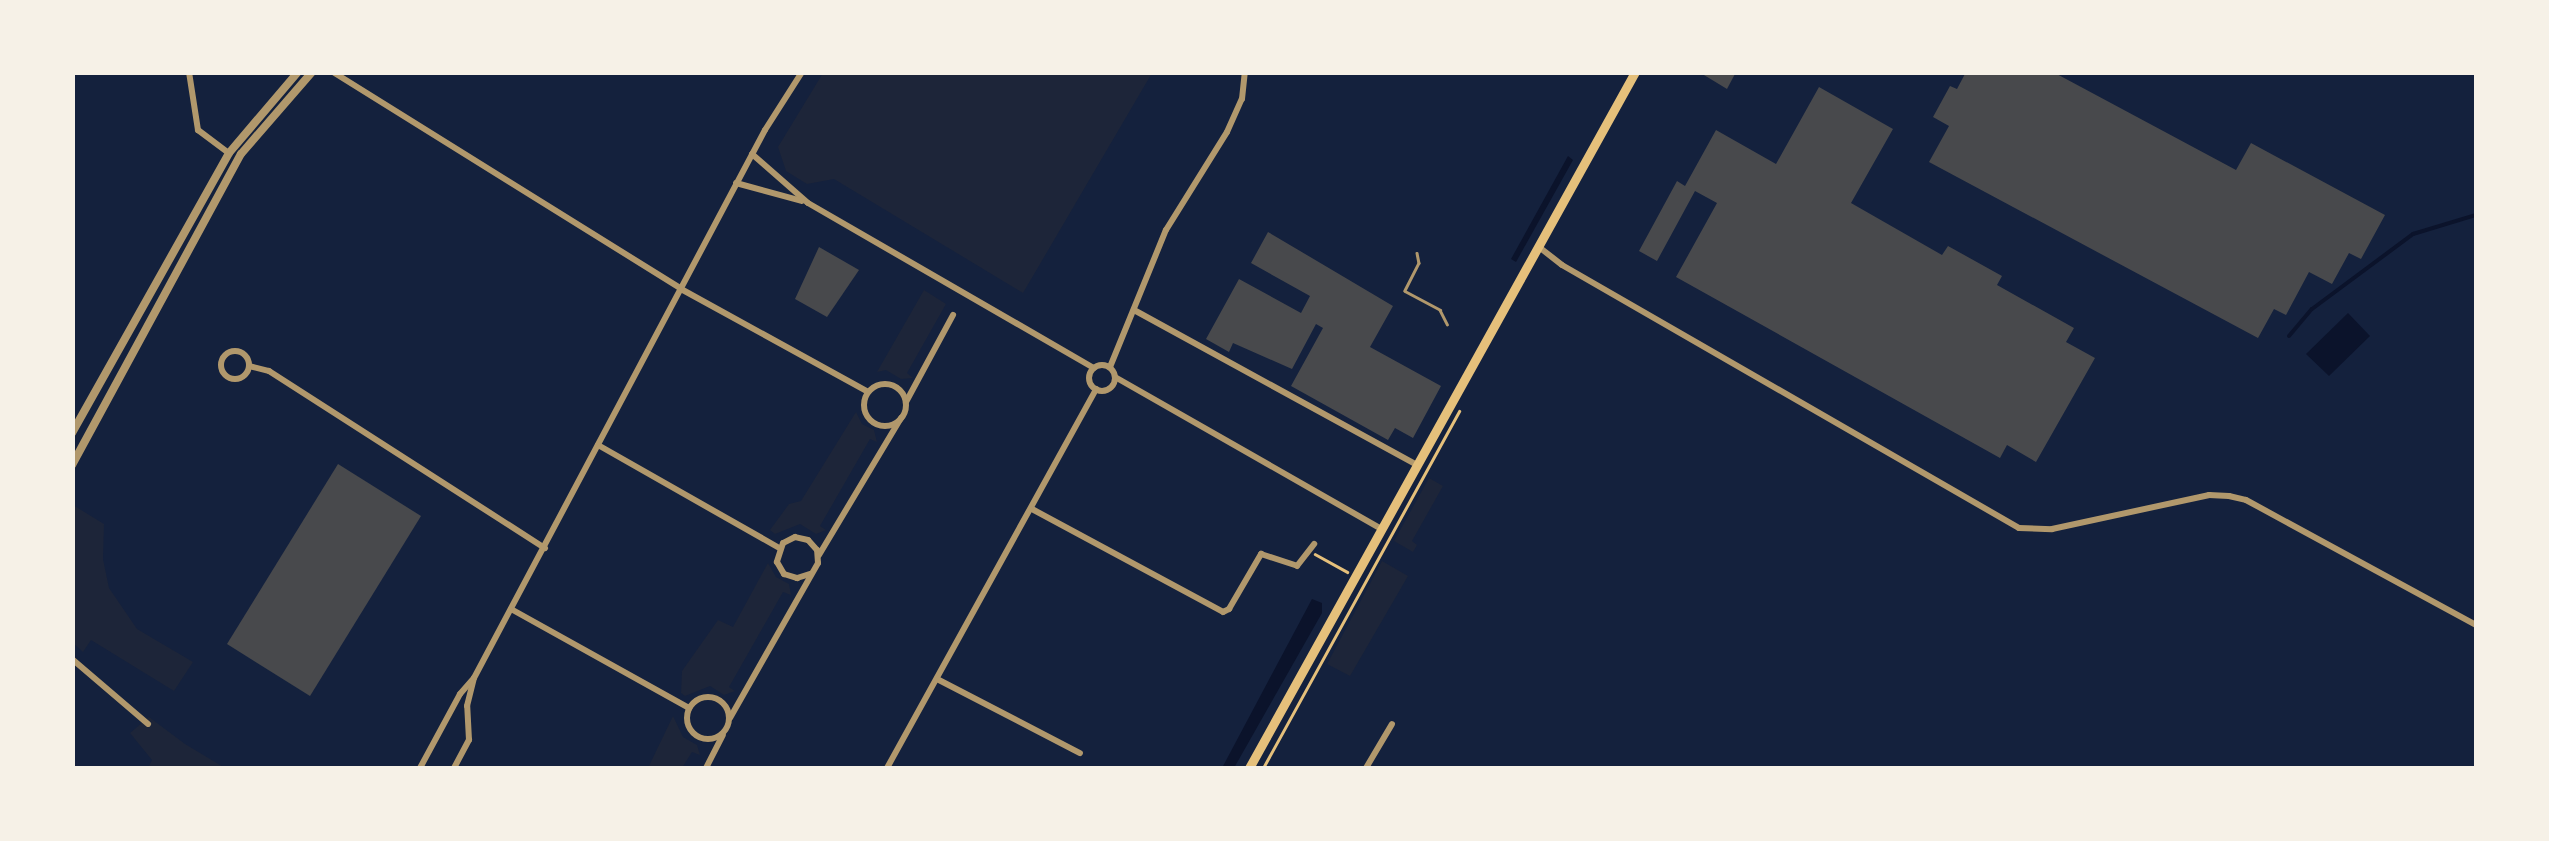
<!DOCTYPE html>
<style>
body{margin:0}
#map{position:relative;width:2549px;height:841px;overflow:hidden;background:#14213d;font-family:Roboto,sans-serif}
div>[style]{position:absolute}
.green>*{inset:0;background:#1d2539}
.water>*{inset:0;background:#0b132b}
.stream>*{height:4px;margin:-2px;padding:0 2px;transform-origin:2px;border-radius:2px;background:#0b132b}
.building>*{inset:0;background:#48494c}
.path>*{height:2.5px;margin:-1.25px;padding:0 1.25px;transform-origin:1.25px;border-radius:1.25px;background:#e5c07b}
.service>*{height:2.5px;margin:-1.25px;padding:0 1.25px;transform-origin:1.25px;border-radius:1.25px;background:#b1986c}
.minor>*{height:6px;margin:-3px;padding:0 3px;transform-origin:3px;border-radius:3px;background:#b1986c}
.minor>.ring{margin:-3px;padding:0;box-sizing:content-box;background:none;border:6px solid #b1986c;border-radius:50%}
.tertiary>*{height:8px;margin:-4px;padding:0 4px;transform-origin:4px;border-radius:4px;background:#b1986c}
.primary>*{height:9px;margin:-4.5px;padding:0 4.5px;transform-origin:4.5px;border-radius:4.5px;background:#e5c07b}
span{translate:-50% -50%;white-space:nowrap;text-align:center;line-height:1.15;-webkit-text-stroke:8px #f6f1e7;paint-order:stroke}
.frame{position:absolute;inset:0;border:75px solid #f6f1e7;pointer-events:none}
</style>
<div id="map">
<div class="green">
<i style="clip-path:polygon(823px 73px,823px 72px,1152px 73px,1023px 293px,834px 179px,807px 184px,786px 171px,778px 147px)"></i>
<i style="clip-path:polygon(924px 290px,946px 304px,907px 373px,913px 378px,901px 379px,886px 370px,877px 372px)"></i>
<i style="clip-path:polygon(856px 412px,862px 424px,874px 430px,877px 442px,870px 439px,820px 526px,826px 530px,816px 534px,800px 524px,775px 534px,770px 530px,789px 504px,801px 501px)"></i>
<i style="clip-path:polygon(1429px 478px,1443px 486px,1412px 541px,1417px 545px,1413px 552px,1394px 541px)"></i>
<i style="clip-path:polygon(73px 505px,104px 524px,103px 559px,109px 588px,137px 629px,193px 662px,174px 691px,91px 640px,83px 652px,73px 643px)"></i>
<i style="clip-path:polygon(1382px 561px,1408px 576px,1350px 676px,1327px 664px)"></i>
<i style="clip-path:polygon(768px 563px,776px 577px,789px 584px,791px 595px,783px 592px,729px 687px,735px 691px,724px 695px,710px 686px,685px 696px,681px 693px,682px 671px,718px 620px,733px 627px)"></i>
<i style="clip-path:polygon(673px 716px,683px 737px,697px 745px,700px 755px,692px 752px,682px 768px,648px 768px)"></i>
<i style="clip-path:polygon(149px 717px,185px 744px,225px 768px,148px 768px,152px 760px,130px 733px)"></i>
</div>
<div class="water">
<i style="clip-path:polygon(1568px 156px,1573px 160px,1516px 262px,1511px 259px)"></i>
<i style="clip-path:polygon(2348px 313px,2370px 336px,2329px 376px,2306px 354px)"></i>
<i style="clip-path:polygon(1312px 599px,1322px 603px,1322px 613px,1234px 768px,1222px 768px)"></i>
</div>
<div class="stream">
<i style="left:2289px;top:336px;width:35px;rotate:-50deg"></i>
<i style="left:2312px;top:309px;width:126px;rotate:-36.6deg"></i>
<i style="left:2413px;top:234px;width:66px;rotate:-16.8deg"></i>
</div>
<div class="building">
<i style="clip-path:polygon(1699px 72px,1736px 72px,1727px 89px)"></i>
<i style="clip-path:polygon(1966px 72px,2053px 72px,2236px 170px,2251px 143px,2385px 215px,2361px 259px,2349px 253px,2332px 284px,2309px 272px,2286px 315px,2274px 309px,2258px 338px,1929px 162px,1949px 126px,1933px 117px,1950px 86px,1957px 89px)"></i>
<i style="clip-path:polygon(1819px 87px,1893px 129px,1851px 203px,1942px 255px,1948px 246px,2002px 276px,1997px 285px,2074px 328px,2066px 342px,2095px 358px,2036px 462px,2007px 445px,2000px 458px,1676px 277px,1717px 203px,1695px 191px,1657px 261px,1639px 251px,1677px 181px,1685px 186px,1716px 130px,1776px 164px)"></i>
<i style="clip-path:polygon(1268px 232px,1393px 306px,1370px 347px,1441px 386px,1413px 438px,1395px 428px,1388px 440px,1291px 386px,1323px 328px,1316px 324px,1292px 369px,1233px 343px,1229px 352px,1206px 339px,1239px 279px,1301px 313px,1310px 296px,1251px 263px)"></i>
<i style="clip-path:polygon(819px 247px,859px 270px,827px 317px,795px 299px)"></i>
<i style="clip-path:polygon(338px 464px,421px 516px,310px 696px,227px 644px)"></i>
</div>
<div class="path">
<i style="left:1315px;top:554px;width:37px;rotate:29deg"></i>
<i style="left:1263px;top:768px;width:407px;rotate:-61.2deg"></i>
</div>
<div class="service">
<i style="left:1417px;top:253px;width:10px;rotate:79deg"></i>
<i style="left:1419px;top:263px;width:31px;rotate:117deg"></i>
<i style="left:1405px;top:291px;width:40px;rotate:28deg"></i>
<i style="left:1440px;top:310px;width:16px;rotate:63deg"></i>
</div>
<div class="minor">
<i style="left:189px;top:72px;width:59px;rotate:81.2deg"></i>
<i style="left:198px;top:130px;width:39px;rotate:37deg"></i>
<i style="left:333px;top:72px;width:410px;rotate:31.9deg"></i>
<i style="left:681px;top:289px;width:213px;rotate:28.8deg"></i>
<i style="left:752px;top:154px;width:74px;rotate:41.2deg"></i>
<i style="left:808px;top:203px;width:330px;rotate:30deg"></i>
<i style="left:736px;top:183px;width:68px;rotate:15.3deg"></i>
<i style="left:1539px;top:247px;width:29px;rotate:38deg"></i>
<i style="left:1562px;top:265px;width:527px;rotate:29.92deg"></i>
<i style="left:2019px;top:528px;width:33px;rotate:2deg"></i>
<i style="left:2052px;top:529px;width:161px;rotate:-12.2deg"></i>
<i style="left:2209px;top:495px;width:20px;rotate:3deg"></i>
<i style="left:2229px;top:496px;width:17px;rotate:13deg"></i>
<i style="left:2246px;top:500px;width:262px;rotate:28.5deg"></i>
<i style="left:1134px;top:310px;width:323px;rotate:28.7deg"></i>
<i class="ring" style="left:221px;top:351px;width:22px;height:22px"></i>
<i class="ring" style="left:1089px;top:365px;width:20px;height:20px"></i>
<i style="left:249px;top:366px;width:21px;rotate:14deg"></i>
<i style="left:269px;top:371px;width:328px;rotate:32.7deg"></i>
<i style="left:1110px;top:367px;width:148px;rotate:-67.8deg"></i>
<i style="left:1166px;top:230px;width:115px;rotate:-58.1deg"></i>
<i style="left:1227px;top:132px;width:36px;rotate:-66deg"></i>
<i style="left:1242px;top:99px;width:27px;rotate:-84deg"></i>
<i style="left:1115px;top:377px;width:307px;rotate:29.7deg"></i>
<i class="ring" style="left:864px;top:384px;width:36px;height:36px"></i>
<i style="left:906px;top:402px;width:99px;rotate:-61.6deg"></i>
<i style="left:598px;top:445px;width:208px;rotate:29.6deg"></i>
<i style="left:1032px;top:509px;width:217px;rotate:28.3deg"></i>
<i style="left:1223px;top:612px;width:7px;rotate:-27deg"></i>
<i style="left:1229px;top:609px;width:64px;rotate:-59.8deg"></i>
<i style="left:1261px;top:554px;width:38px;rotate:18deg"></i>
<i style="left:1297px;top:566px;width:28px;rotate:-52deg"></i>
<i style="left:819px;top:555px;width:160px;rotate:-59.1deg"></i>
<i style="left:511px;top:609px;width:204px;rotate:29.1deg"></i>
<i style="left:72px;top:659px;width:100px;rotate:40.5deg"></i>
<i style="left:937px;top:679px;width:161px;rotate:27.4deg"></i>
<i class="ring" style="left:687px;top:697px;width:36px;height:36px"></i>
<i style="left:730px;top:718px;width:178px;rotate:-60.4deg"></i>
<i style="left:818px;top:563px;width:13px;rotate:-94deg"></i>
<i style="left:817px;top:550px;width:13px;rotate:-132deg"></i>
<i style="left:808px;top:540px;width:13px;rotate:-167deg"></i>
<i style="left:795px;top:537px;width:13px;rotate:153deg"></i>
<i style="left:783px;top:543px;width:20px;rotate:108deg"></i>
<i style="left:777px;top:562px;width:14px;rotate:60deg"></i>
<i style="left:784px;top:574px;width:14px;rotate:17deg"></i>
<i style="left:797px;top:578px;width:14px;rotate:-17deg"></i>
<i style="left:420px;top:768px;width:84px;rotate:-61.6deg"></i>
<i style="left:460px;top:694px;width:20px;rotate:-49deg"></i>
<i style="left:454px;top:768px;width:32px;rotate:-62deg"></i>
<i style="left:469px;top:740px;width:34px;rotate:-93deg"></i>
<i style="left:467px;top:706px;width:29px;rotate:-76deg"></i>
<i style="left:474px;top:678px;width:620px;rotate:-62.03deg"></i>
<i style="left:765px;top:130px;width:69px;rotate:-57.5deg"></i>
<i style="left:706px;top:768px;width:37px;rotate:-63deg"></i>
<i style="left:887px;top:768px;width:433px;rotate:-61.1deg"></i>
<i style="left:1366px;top:768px;width:51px;rotate:-59.4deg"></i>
</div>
<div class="tertiary">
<i style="left:72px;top:433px;width:321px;rotate:-60.7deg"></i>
<i style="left:229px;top:153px;width:106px;rotate:-49.6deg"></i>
<i style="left:72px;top:465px;width:354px;rotate:-61.5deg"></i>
<i style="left:241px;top:154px;width:108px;rotate:-49.1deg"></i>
</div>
<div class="primary">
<i style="left:1249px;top:768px;width:796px;rotate:-60.99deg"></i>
</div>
<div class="frame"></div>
</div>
